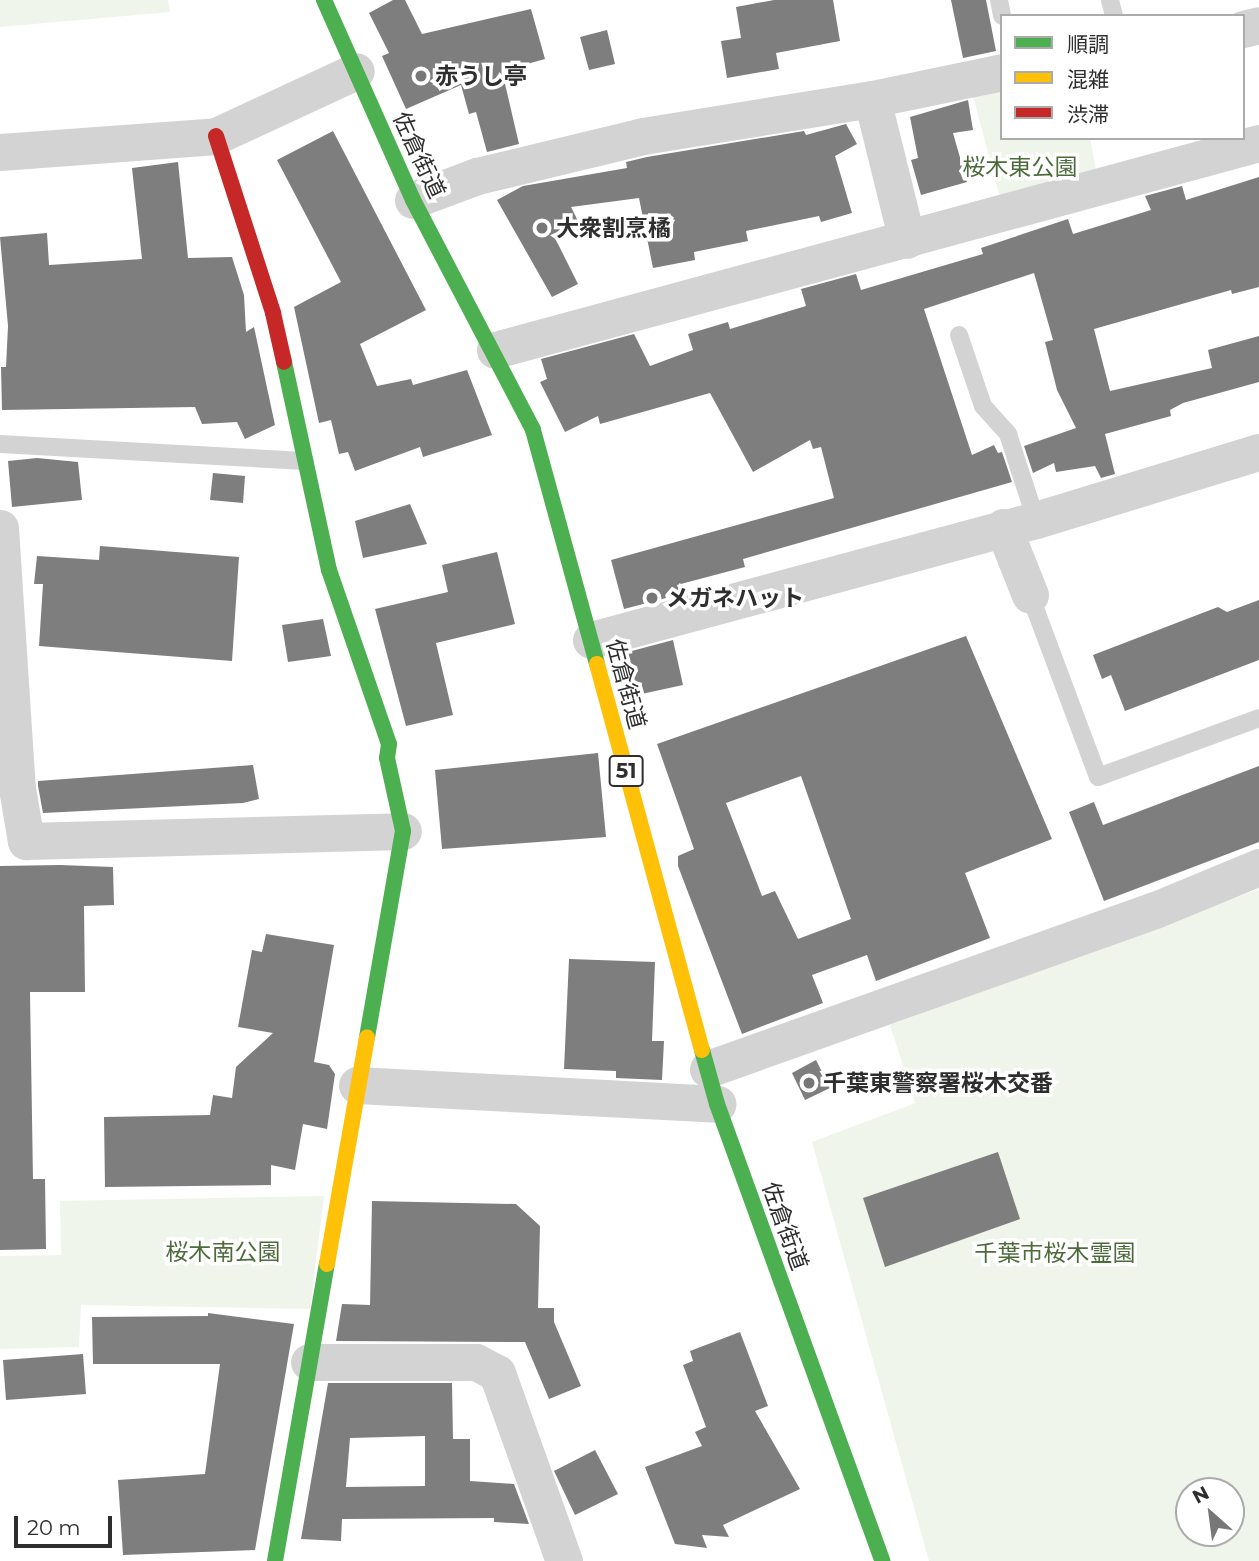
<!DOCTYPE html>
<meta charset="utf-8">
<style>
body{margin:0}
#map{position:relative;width:1259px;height:1561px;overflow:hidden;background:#fff;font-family:Montserrat,"Noto Sans JP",sans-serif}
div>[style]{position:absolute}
.green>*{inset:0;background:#eff5eb}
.building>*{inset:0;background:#7e7e7e}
.lane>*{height:18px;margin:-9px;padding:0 9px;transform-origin:9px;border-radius:9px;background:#d3d3d3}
.street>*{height:37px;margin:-18.5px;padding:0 18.5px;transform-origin:18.5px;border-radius:18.5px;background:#d3d3d3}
.fast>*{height:16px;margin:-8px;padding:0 8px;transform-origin:8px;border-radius:8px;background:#4caf50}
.slow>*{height:16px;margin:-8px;padding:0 8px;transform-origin:8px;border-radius:8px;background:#ffc107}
.jam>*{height:16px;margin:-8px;padding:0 8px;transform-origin:8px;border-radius:8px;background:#c62828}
.dots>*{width:19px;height:19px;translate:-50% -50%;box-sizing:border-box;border:4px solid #fff;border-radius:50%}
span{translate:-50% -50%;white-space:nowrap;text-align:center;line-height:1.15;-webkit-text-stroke:7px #fff;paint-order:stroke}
.shield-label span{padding:2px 5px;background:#fff;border:2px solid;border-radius:5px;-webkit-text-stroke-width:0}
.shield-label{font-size:21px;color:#2e2e2e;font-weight:700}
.poi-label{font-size:23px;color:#2e2e2e;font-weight:700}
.left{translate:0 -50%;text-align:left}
.street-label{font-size:23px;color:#2e2e2e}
.park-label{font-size:23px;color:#4c6b3a}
.legend{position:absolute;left:1000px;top:14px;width:245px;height:126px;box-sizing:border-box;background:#fff;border:2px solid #ababab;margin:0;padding:9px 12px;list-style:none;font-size:21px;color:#2e2e2e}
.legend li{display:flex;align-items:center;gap:14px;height:35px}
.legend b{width:35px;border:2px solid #ababab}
.north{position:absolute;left:1175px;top:1477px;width:70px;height:70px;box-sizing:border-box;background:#fff;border:2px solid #ababab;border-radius:50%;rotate:332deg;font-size:19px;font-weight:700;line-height:28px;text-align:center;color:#2e2e2e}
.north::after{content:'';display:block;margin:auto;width:24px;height:32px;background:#777;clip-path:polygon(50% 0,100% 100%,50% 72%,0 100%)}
.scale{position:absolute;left:14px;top:1516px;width:98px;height:32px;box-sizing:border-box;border:4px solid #2e2e2e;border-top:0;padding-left:9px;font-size:21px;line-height:24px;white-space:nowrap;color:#2e2e2e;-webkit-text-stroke:5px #fff;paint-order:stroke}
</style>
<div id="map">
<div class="green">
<i style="clip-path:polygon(0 0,168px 0,170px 12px,0 27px)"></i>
<i style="clip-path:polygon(1002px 83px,1002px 138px,1090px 138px,1097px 175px,1001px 201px,970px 85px)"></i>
<i style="clip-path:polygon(evenodd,1259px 889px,1259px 1561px,929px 1561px,812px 1142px,915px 1103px,890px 1025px,1259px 889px,1189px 1491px,1231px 1491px,1231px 1533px,1189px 1533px,1189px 1491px)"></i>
<i style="clip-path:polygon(324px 1196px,310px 1309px,81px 1305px,79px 1347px,0 1349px,0 1256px,61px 1255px,60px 1201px)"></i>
</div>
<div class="building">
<i style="clip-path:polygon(393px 0,405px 0,422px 34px,531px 9px,545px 59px,502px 71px,519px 144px,487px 152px,476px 112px,469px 114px,461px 85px,406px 109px,382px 56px,389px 53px,369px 13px)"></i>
<i style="clip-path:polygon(774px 0,833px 0,840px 41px,776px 53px,779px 69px,727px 78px,721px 41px,741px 38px,736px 7px)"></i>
<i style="clip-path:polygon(951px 0,986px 0,996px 51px,963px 58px)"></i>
<i style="clip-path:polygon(607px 30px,615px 64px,589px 70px,580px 37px)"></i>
<i style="clip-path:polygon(968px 100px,973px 130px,953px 133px,967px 182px,921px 195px,911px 160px,918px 158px,910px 117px)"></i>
<i style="clip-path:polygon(846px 124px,857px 144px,835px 156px,852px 213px,821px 222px,819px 216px,746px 231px,748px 241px,694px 252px,695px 260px,653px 268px,639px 198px,571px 207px,580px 225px,555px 238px,578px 284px,552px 297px,497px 200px,523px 186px,627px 168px,626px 162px,647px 157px,804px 131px,806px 135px)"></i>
<i style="clip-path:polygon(333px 131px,426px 310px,360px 344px,377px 386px,411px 379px,413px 385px,467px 370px,492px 435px,423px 457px,420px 447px,355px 471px,348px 452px,339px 454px,331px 420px,319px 423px,294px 307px,341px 282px,277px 160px)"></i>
<i style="clip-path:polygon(178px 162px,188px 258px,232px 257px,244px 295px,246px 332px,254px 327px,275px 425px,245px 439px,237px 422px,202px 424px,195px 407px,2px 410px,1px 367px,6px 367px,8px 326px,0 237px,47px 233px,49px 265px,142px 259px,132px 168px)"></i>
<i style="clip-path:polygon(1259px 177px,1259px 287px,1232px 294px,1231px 290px,1094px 329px,1110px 391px,1212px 368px,1208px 350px,1259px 336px,1259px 382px,1183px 403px,1170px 410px,1171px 416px,1105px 434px,1115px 474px,1101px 478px,1095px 466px,1056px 472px,1054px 463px,1033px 473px,1024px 446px,1076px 428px,1057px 390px,1045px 342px,1053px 340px,1034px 273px,924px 309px,972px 455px,994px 445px,998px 453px,1002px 452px,1012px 482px,743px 559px,745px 567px,677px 585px,679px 591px,665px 595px,666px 598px,624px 609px,611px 560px,834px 498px,821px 447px,813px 449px,810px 440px,753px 472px,710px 393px,600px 424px,598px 416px,565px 432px,540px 382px,547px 379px,541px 359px,634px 334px,650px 366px,693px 350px,688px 334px,728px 322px,730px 329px,806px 306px,801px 289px,856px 274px,861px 290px,983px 254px,981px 248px,1068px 219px,1073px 234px,1151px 210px,1145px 196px,1182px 186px,1186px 200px)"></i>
<i style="clip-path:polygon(37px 458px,78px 462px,82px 500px,12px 507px,8px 461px)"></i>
<i style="clip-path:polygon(213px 473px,245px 476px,243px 503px,210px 500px)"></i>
<i style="clip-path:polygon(410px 504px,427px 544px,363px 558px,355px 521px)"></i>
<i style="clip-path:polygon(100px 546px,239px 557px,232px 661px,39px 646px,43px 584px,34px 584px,37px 556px,99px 560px)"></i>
<i style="clip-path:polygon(497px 552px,515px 624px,436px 643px,453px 715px,406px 726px,375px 609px,448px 592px,442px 565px)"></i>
<i style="clip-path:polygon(1259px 600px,1259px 660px,1125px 711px,1111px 675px,1102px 679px,1093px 655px,1218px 607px,1227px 612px)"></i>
<i style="clip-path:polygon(323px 619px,331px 656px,288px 662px,282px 625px)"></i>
<i style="clip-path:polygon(evenodd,966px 636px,1052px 839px,965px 873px,990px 938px,876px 981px,867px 955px,812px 975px,823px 1003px,742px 1034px,678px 866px,678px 856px,694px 849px,657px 744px,966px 636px,801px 776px,851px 919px,798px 939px,775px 891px,762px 896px,726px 803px,801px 776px)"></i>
<i style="clip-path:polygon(673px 640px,683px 685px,637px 695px,628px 652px)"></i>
<i style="clip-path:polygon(598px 753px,606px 837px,442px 849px,435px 770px)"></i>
<i style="clip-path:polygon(253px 765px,259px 799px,243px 803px,43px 813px,38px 786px,38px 781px)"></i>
<i style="clip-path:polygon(1259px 766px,1259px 842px,1104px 901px,1069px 812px,1094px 802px,1103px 825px)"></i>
<i style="clip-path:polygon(60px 865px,113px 867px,114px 905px,84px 906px,85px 992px,30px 992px,33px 1179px,45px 1179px,46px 1249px,0 1250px,0 866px)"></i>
<i style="clip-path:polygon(266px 934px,334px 945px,314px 1062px,329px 1065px,335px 1074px,327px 1129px,303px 1124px,295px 1170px,271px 1165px,271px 1185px,105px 1187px,104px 1117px,210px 1115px,213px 1095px,232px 1098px,236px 1067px,273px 1033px,238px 1027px,252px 950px,262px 952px)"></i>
<i style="clip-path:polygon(569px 959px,655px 962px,652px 1041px,664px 1041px,662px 1080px,616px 1078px,616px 1071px,564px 1069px)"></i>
<i style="clip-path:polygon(816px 1060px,830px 1088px,805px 1100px,792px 1073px)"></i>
<i style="clip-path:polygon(998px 1152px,1020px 1219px,885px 1267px,863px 1198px)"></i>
<i style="clip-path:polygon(372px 1201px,516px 1204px,540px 1226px,538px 1308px,554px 1308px,554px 1322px,581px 1386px,549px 1399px,525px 1342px,336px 1341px,342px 1304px,370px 1305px)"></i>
<i style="clip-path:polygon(208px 1313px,294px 1324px,255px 1550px,123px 1555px,118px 1480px,205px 1474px,220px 1364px,93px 1364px,92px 1317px,208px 1316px)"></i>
<i style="clip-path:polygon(740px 1332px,768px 1406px,755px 1411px,800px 1489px,723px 1525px,729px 1537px,702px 1535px,707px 1548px,675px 1544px,645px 1467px,702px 1446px,695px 1432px,706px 1427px,683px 1365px,693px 1361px,690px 1351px)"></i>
<i style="clip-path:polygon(83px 1354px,86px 1394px,6px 1400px,3px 1360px)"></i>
<i style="clip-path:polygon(evenodd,328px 1383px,452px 1383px,453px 1439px,470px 1439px,470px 1481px,514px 1484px,529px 1524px,494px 1522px,494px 1518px,342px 1519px,341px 1541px,301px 1539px,328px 1383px,425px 1436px,425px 1486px,346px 1487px,350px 1438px,425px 1436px)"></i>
<i style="clip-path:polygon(595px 1450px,618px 1494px,575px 1515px,554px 1471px)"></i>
</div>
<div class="lane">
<i style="left:999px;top:0;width:16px;rotate:79deg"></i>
<i style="left:1110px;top:0;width:16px;rotate:76deg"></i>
<i style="left:959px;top:335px;width:75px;rotate:71.3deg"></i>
<i style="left:983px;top:406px;width:38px;rotate:48deg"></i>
<i style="left:1008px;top:434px;width:90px;rotate:72deg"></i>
<i style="left:0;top:444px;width:305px;rotate:3.2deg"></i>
<i style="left:1030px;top:595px;width:194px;rotate:69.5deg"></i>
<i style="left:1098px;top:777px;width:171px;rotate:-20.1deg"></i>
</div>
<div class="street">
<i style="left:1243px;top:29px;width:16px;rotate:-14deg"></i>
<i style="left:872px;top:99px;width:145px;rotate:76.1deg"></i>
<i style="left:0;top:152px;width:217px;rotate:-4.2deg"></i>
<i style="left:216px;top:136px;width:154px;rotate:-24.9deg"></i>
<i style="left:413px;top:200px;width:68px;rotate:-20.6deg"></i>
<i style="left:477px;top:176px;width:171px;rotate:-13.5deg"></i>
<i style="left:643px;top:136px;width:232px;rotate:-9.2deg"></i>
<i style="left:872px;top:99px;width:133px;rotate:-11.7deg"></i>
<i style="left:495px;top:350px;width:792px;rotate:-15.16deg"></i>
<i style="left:1003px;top:527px;width:73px;rotate:68.3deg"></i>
<i style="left:0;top:528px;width:261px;rotate:86.3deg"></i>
<i style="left:17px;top:788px;width:54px;rotate:80.4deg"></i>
<i style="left:26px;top:841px;width:377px;rotate:-1.5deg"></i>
<i style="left:591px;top:640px;width:461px;rotate:-15.1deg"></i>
<i style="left:1036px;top:520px;width:233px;rotate:-17deg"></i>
<i style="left:708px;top:1069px;width:474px;rotate:-19.6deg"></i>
<i style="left:1155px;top:910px;width:113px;rotate:-22.5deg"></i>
<i style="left:357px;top:1085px;width:361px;rotate:3deg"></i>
<i style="left:309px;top:1362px;width:167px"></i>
<i style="left:476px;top:1362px;width:24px;rotate:28deg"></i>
<i style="left:497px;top:1373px;width:200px;rotate:70.4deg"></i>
</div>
<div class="fast">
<i style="left:324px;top:0;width:219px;rotate:66deg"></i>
<i style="left:413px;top:200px;width:259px;rotate:62.4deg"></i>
<i style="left:533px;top:430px;width:243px;rotate:74.7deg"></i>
<i style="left:284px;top:362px;width:213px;rotate:77.8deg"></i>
<i style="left:329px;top:570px;width:184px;rotate:71deg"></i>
<i style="left:389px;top:744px;width:14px;rotate:98deg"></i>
<i style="left:387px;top:758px;width:75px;rotate:77.6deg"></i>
<i style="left:403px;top:831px;width:210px;rotate:99.9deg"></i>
<i style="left:702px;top:1050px;width:56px;rotate:74.5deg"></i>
<i style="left:717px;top:1104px;width:486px;rotate:70.1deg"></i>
<i style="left:275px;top:1561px;width:302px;rotate:-80.1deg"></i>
</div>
<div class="slow">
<i style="left:597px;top:664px;width:400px;rotate:74.8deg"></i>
<i style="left:327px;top:1264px;width:230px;rotate:-80deg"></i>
</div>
<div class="jam">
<i style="left:216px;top:136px;width:186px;rotate:72.1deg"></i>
<i style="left:273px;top:313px;width:50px;rotate:77.3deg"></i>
</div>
<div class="dots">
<i style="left:421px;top:76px;background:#777"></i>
<i style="left:542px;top:228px;background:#777"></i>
<i style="left:652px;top:598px;background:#777"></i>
<i style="left:809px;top:1083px;background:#777"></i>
</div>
<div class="shield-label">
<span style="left:626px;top:771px">51</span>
</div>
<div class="poi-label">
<span class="left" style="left:435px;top:76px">赤うし亭</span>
<span class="left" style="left:556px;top:228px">大衆割烹橘</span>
<span class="left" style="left:666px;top:598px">メガネハット</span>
<span class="left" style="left:823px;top:1083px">千葉東警察署桜木交番</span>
</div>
<div class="street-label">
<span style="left:419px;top:155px;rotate:65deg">佐倉街道</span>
<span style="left:626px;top:684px;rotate:75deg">佐倉街道</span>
<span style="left:785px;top:1226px;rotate:70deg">佐倉街道</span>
</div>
<div class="park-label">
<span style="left:1020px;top:167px">桜木東公園</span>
<span style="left:223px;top:1252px">桜木南公園</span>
<span style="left:1055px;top:1253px">千葉市桜木霊園</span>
</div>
<ul class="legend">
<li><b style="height:9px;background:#4caf50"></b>順調</li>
<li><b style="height:9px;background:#ffc107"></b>混雑</li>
<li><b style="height:9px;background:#c62828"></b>渋滞</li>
</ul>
<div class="north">N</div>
<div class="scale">20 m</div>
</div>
